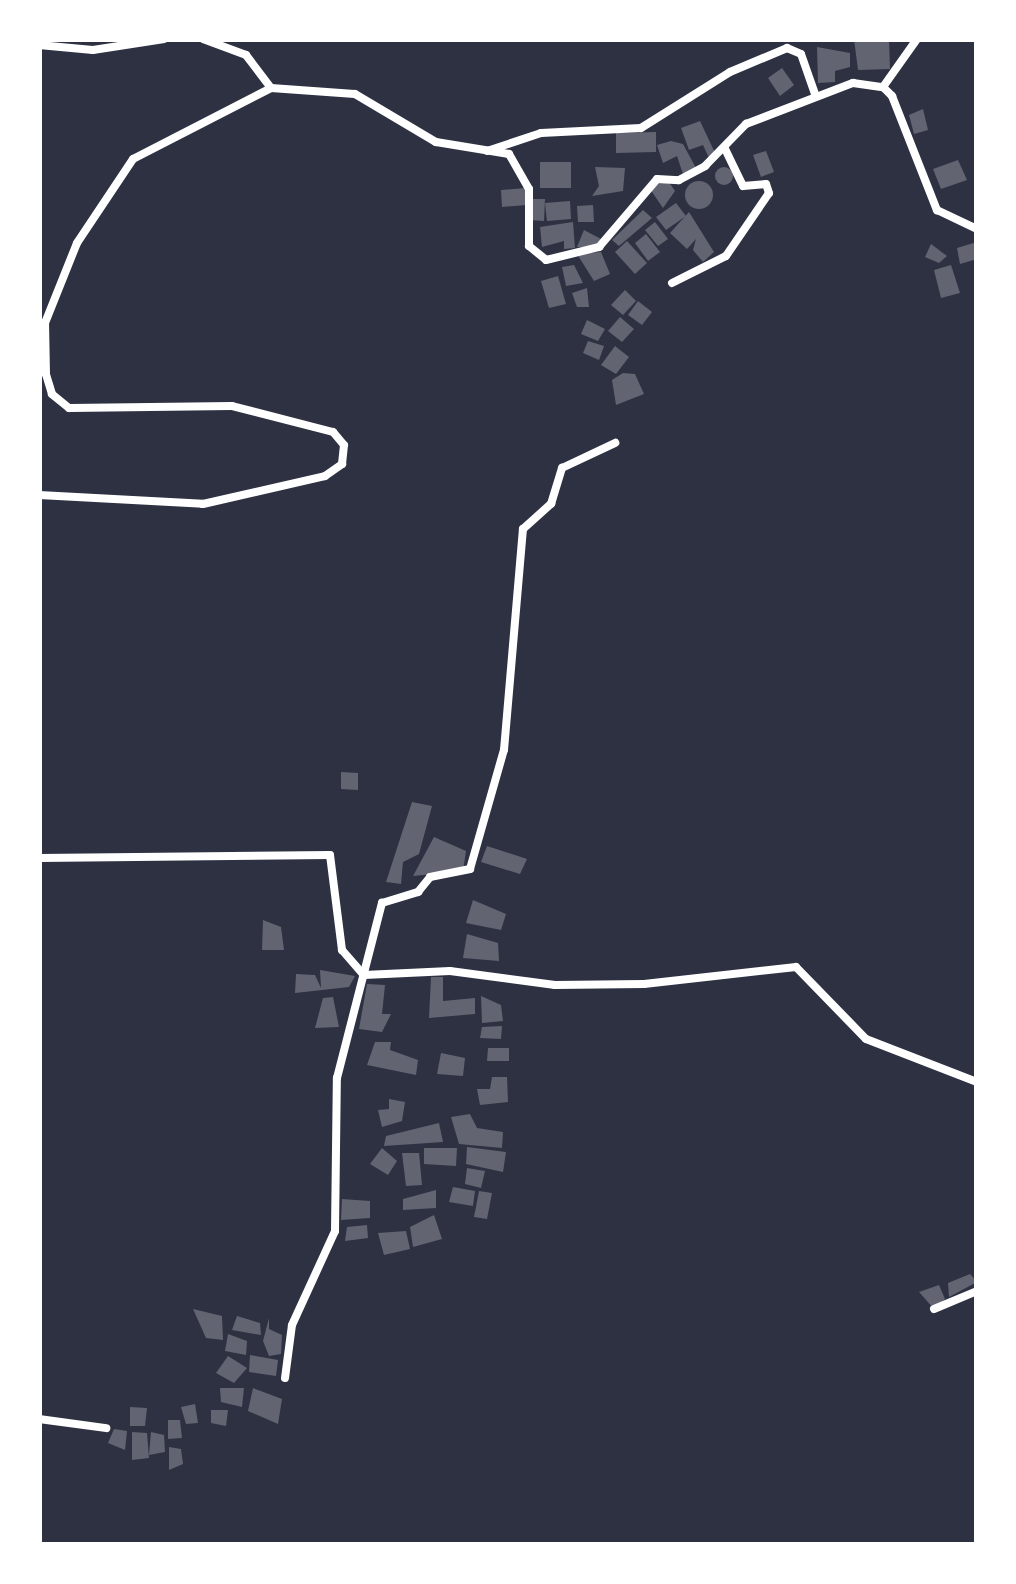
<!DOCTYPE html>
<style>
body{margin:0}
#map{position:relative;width:1016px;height:1584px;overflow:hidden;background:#2d3142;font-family:"Fira Sans",sans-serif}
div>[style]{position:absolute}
.building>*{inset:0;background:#626471}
.round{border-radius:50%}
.minor>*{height:8px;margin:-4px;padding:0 4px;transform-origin:4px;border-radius:4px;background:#fff}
span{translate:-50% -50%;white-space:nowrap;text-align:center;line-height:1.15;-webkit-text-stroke:9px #fff;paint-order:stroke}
.frame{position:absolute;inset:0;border:42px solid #fff;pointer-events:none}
</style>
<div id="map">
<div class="building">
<i style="clip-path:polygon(854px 39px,889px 39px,890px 69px,858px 70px)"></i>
<i style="clip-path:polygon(817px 47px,850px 53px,850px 67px,835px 71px,835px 82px,818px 83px)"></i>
<i style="clip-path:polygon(782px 68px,794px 85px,780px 96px,768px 78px)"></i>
<i style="clip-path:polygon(923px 109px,928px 130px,914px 134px,909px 115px)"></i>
<i style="clip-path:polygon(700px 121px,716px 155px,709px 158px,703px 145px,689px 150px,681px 128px)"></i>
<i style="clip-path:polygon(656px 132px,656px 152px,616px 153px,616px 133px)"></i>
<i style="clip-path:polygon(671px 141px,683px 144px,696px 168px,683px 174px,677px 156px,663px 163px,657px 145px)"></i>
<i style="clip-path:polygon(766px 151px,774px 172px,761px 177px,753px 155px)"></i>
<i style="clip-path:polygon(958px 160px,967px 180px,941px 189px,933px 169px)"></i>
<i style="clip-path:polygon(540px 162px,571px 162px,571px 188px,540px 188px)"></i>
<i style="clip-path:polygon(595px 167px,625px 168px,623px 191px,592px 196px,599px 186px)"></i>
<i class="round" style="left:715px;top:167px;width:18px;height:18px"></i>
<i style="clip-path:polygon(666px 178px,675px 191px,663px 208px,650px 189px)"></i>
<i class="round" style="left:685px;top:181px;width:28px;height:28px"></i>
<i style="clip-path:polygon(525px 188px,527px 205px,502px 207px,501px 190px)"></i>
<i style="clip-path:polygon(529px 199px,545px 199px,544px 221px,528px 220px)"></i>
<i style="clip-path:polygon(570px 201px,571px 219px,547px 221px,545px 203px)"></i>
<i style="clip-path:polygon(676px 203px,686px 216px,666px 230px,656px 217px)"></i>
<i style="clip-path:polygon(593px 205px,594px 222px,578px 222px,577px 206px)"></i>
<i style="clip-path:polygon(643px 210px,652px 218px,619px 246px,612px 240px)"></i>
<i style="clip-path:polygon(689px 212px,714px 252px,703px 262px,693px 250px,696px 239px,687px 249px,670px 233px)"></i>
<i style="clip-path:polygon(573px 222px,575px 248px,564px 249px,564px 241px,542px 247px,540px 227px)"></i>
<i style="clip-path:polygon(655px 222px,668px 239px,658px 246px,645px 230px)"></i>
<i style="clip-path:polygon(584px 230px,601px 239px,594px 247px,577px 247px)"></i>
<i style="clip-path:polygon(646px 234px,660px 252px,648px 261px,635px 243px)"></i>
<i style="clip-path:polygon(627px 241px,647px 263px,635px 274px,615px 252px)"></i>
<i style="clip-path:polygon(977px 242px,977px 259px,960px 264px,957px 248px)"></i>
<i style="clip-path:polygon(931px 244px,947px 256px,939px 263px,925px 257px)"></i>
<i style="clip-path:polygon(601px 252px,610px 274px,594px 281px,577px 254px)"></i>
<i style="clip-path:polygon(574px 265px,583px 283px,566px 286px,562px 267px)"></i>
<i style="clip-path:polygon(951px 265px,960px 293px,941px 298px,934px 270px)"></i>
<i style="clip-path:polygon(558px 276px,566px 304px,549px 308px,541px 281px)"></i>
<i style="clip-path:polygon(587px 288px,589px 307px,577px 307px,572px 293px)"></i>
<i style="clip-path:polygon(625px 290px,636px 301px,623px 315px,611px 305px)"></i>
<i style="clip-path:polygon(638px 301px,652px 312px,642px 325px,628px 315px)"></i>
<i style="clip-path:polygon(620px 317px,634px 329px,622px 342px,608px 331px)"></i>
<i style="clip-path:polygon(587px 320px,605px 329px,598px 341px,581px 334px)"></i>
<i style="clip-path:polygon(588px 341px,604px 346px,599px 360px,583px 353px)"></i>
<i style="clip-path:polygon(615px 346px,629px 357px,616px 374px,601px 365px)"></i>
<i style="clip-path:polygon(623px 373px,635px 374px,644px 394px,616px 405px,612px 380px)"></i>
<i style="clip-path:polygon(341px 772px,358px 773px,358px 790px,341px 789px)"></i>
<i style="clip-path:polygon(412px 802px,432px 806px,419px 854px,403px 862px,401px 884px,386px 882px)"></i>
<i style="clip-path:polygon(434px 837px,466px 851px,463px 871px,413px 876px)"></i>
<i style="clip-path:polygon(487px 846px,527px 859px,520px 874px,481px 862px)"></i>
<i style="clip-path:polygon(473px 900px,506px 914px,501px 930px,466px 923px)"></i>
<i style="clip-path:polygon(263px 920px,281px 927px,284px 950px,262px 950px)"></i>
<i style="clip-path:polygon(467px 934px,498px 943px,499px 961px,463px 958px)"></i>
<i style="clip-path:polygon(320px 970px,355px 976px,349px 987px,295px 993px,296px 974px,315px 975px,321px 988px)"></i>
<i style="clip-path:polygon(431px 977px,443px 977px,443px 1001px,475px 998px,475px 1014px,429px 1018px)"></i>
<i style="clip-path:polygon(367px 984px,385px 985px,382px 1014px,391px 1014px,382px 1032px,359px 1029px)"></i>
<i style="clip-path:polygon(481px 996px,501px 1005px,503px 1021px,482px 1023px)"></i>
<i style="clip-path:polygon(333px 997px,339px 1027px,315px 1028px,323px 998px)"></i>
<i style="clip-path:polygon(502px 1026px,501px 1039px,480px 1038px,482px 1027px)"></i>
<i style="clip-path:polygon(375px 1042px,391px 1042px,390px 1050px,418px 1060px,416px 1075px,367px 1065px)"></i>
<i style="clip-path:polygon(488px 1048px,509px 1048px,509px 1061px,487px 1061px)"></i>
<i style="clip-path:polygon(441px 1053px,465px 1058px,463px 1076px,437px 1074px)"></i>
<i style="clip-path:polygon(492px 1077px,507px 1077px,508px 1102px,480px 1105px,477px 1089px,490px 1089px)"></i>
<i style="clip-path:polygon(389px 1099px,405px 1102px,402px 1121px,382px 1127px,378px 1110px,389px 1109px)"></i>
<i style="clip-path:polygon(470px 1114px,477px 1128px,503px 1132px,502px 1148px,459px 1144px,451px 1117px)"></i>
<i style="clip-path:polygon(439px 1123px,443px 1142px,384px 1146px,386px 1136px)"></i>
<i style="clip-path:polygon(467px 1147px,506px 1152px,503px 1172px,466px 1164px)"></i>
<i style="clip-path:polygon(382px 1148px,397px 1161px,388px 1175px,370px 1164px)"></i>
<i style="clip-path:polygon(424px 1148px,457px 1148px,456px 1166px,424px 1164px)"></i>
<i style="clip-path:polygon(402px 1153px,419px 1153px,422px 1185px,406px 1186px)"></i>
<i style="clip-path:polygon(467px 1168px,485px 1171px,481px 1188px,465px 1184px)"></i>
<i style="clip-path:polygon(453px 1187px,475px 1191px,473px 1206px,449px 1202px)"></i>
<i style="clip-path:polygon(436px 1190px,436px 1208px,403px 1210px,403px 1199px)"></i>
<i style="clip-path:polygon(479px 1191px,492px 1193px,487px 1219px,474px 1217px)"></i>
<i style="clip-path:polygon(342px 1199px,370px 1201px,370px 1218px,341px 1220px)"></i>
<i style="clip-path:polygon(434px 1215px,442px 1239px,413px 1247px,410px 1227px)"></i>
<i style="clip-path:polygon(367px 1225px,368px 1238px,345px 1241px,347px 1227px)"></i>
<i style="clip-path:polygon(406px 1231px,410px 1249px,384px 1255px,378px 1233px)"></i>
<i style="clip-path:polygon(970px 1274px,977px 1282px,949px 1297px,948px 1283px)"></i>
<i style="clip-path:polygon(939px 1285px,945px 1299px,934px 1309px,919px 1292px)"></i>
<i style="clip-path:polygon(193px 1309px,222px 1316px,223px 1340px,206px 1338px)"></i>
<i style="clip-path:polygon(237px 1316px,260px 1323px,261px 1335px,232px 1330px)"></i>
<i style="clip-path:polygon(269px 1318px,269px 1329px,282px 1335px,281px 1354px,269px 1356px,263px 1341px)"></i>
<i style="clip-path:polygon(228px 1334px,247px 1341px,246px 1355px,225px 1351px)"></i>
<i style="clip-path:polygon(250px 1355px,278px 1360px,276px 1376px,249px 1372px)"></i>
<i style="clip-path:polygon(228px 1356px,247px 1368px,234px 1383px,216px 1373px)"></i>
<i style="clip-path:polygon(220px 1388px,244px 1388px,242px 1407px,221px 1402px)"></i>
<i style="clip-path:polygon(253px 1388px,282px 1399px,278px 1424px,248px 1411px)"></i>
<i style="clip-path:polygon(195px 1404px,198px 1423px,186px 1424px,181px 1407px)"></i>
<i style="clip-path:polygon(130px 1407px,147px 1408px,145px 1426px,130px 1426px)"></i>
<i style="clip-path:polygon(211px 1410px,228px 1410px,226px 1426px,211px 1423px)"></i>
<i style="clip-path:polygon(168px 1420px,180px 1420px,182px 1438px,168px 1439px)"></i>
<i style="clip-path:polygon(114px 1429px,127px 1431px,125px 1450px,108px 1443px)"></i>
<i style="clip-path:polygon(132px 1432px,147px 1433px,149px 1458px,132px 1460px)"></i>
<i style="clip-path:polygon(151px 1432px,164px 1435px,165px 1452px,149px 1455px)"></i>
<i style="clip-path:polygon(169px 1447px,181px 1449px,183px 1464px,169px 1470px)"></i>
</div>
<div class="minor">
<i style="left:203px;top:39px;width:46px;rotate:20.4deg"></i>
<i style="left:246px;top:55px;width:41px;rotate:52.9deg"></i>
<i style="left:271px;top:88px;width:84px;rotate:4.1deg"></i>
<i style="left:355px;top:94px;width:94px;rotate:30.7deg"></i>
<i style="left:436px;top:142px;width:74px;rotate:9.3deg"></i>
<i style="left:509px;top:154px;width:40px;rotate:60.3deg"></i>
<i style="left:529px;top:189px;width:57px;rotate:90deg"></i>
<i style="left:529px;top:246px;width:22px;rotate:39deg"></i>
<i style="left:546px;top:260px;width:55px;rotate:-13.8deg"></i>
<i style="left:599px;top:247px;width:89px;rotate:-49.5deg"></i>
<i style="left:657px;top:179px;width:22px;rotate:3deg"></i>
<i style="left:679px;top:180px;width:30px;rotate:-28deg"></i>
<i style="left:705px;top:166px;width:59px;rotate:-45.7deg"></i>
<i style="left:746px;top:124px;width:115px;rotate:-21deg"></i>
<i style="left:853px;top:83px;width:30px;rotate:8deg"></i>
<i style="left:883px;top:87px;width:13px;rotate:45deg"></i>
<i style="left:892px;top:96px;width:123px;rotate:68.5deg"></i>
<i style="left:937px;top:210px;width:44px;rotate:25.4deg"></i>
<i style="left:39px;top:45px;width:54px;rotate:5.3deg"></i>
<i style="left:93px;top:50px;width:72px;rotate:-8.8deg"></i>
<i style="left:883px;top:87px;width:59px;rotate:-54.7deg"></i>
<i style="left:487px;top:151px;width:57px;rotate:-18.4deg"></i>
<i style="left:541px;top:133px;width:100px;rotate:-2.9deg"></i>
<i style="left:641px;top:128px;width:105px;rotate:-32.2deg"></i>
<i style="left:730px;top:72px;width:62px;rotate:-22.8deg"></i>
<i style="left:787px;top:48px;width:15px;rotate:23deg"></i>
<i style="left:801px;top:54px;width:42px;rotate:70.7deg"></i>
<i style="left:672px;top:283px;width:60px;rotate:-26.6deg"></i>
<i style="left:726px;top:256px;width:76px;rotate:-55.7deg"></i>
<i style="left:769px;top:193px;width:9px;rotate:-108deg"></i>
<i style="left:766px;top:184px;width:23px;rotate:175deg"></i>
<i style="left:743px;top:186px;width:41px;rotate:-115.9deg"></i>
<i style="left:39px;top:495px;width:164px;rotate:3.1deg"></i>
<i style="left:203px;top:504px;width:125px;rotate:-12.9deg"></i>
<i style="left:325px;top:476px;width:21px;rotate:-35deg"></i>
<i style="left:342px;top:464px;width:19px;rotate:-84deg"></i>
<i style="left:344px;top:445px;width:17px;rotate:-130deg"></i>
<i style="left:333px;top:432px;width:104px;rotate:-165.6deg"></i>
<i style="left:232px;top:406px;width:163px;rotate:179.3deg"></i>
<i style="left:69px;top:408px;width:22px;rotate:-141deg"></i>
<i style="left:52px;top:394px;width:21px;rotate:-107deg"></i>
<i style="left:46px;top:374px;width:51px;rotate:-91.1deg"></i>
<i style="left:45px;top:323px;width:86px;rotate:-68.2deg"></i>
<i style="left:77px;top:243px;width:101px;rotate:-56.3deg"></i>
<i style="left:133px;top:159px;width:155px;rotate:-27.2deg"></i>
<i style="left:39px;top:858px;width:291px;rotate:-0.6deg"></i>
<i style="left:330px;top:855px;width:96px;rotate:82.8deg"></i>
<i style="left:342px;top:950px;width:33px;rotate:49deg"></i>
<i style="left:364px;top:975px;width:86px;rotate:-2.7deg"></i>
<i style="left:450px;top:971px;width:106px;rotate:7.6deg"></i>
<i style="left:555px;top:985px;width:89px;rotate:-0.6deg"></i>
<i style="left:644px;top:984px;width:153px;rotate:-6.4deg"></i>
<i style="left:796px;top:967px;width:100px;rotate:45.8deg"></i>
<i style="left:866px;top:1039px;width:119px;rotate:21.2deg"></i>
<i style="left:934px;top:1309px;width:47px;rotate:-22.7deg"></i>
<i style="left:285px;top:1378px;width:53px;rotate:-82.5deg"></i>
<i style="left:292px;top:1325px;width:103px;rotate:-65.4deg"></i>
<i style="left:335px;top:1231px;width:153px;rotate:-89.3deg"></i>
<i style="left:337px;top:1078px;width:181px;rotate:-75.6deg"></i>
<i style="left:382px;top:903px;width:38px;rotate:-17deg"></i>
<i style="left:418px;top:892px;width:19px;rotate:-51deg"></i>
<i style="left:430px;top:877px;width:41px;rotate:-11.3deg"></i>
<i style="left:470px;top:869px;width:124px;rotate:-74.1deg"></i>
<i style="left:504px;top:750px;width:222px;rotate:-85.1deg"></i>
<i style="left:523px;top:529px;width:38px;rotate:-42deg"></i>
<i style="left:551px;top:504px;width:38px;rotate:-73deg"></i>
<i style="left:562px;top:468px;width:59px;rotate:-25.3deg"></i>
<i style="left:39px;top:1419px;width:68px;rotate:7.7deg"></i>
</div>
<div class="frame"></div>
</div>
